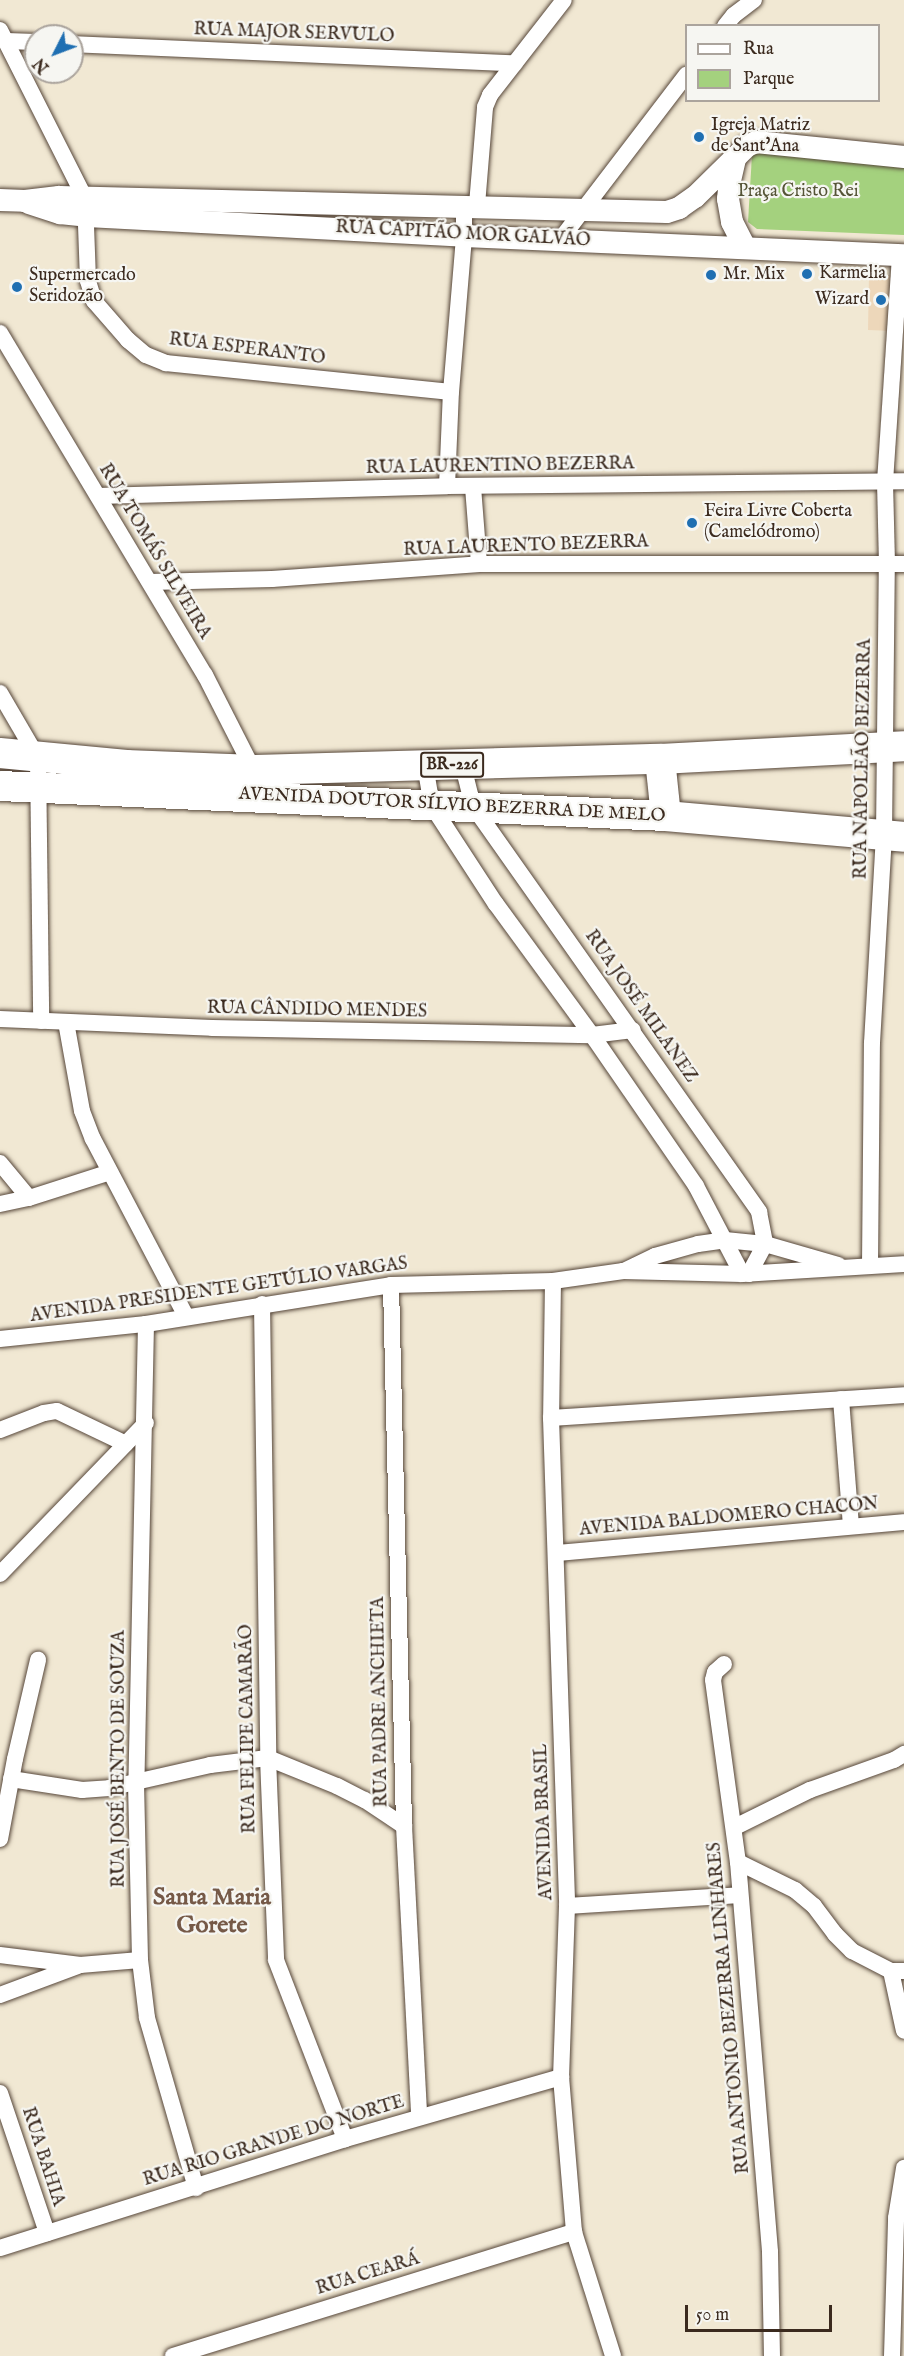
<!DOCTYPE html>
<meta charset="utf-8">
<style>
body{margin:0}
#map{position:relative;width:904px;height:2356px;overflow:hidden;background:#f1e8d3;font-family:"IM FELL English",serif}
div>[style]{position:absolute}
.built>*{inset:0;background:#edd7ba}
.green>*{inset:0;background:#a4d17e}
.roads{filter:drop-shadow(0 0 2px #564639) drop-shadow(0 0 2px #564639)}
.street>*{height:16px;margin:-8px;padding:0 8px;transform-origin:8px;border-radius:8px;background:#fff}
.secondary>*{height:22px;margin:-11px;padding:0 11px;transform-origin:11px;border-radius:11px;background:#fff}
.highway>*{height:30px;margin:-15px;padding:0 15px;transform-origin:15px;border-radius:15px;background:#fff}
.dots>*{width:16px;height:16px;translate:-50% -50%;box-sizing:border-box;border:3px solid #f6f6f2;border-radius:50%}
span{translate:-50% -50%;white-space:nowrap;text-align:center;line-height:1.15;-webkit-text-stroke:4.5px #f6f6f2;paint-order:stroke}
.shield-label span{padding:2px 4px;background:#f6f6f2;border:2px solid;border-radius:4px;-webkit-text-stroke-width:0}
.shield-label{font-size:16px;color:#3b2a1e;font-weight:700}
.street-label{font-size:18px;color:#3b2a1e}
.poi-label{font-size:18px;color:#3b2a1e}
.left{translate:0 -50%;text-align:left}
.right{translate:-100% -50%;text-align:right}
.park-label{font-size:18px;color:#555436}
.district-label{font-size:24px;color:#755947;font-weight:700}
.legend{position:absolute;left:685px;top:24px;width:195px;height:78px;box-sizing:border-box;background:#f6f6f2;border:2px solid #aba49d;margin:0;padding:8px 10px;list-style:none;font-size:18px;color:#3b2a1e}
.legend li{display:flex;align-items:center;gap:12px;height:30px}
.legend b{width:30px;border:2px solid #aba49d}
.north{position:absolute;left:24px;top:24px;width:60px;height:60px;box-sizing:border-box;background:#f6f6f2;border:2px solid #aba49d;border-radius:50%;rotate:228deg;font-size:16px;font-weight:700;line-height:24px;text-align:center;color:#3b2a1e}
.north::after{content:'';display:block;margin:auto;width:21px;height:27px;background:#1f6fb2;clip-path:polygon(50% 0,100% 100%,50% 72%,0 100%)}
.scale{position:absolute;left:685px;top:2305px;width:147px;height:27px;box-sizing:border-box;border:3px solid #3b2a1e;border-top:0;padding-left:8px;font-size:18px;line-height:21px;white-space:nowrap;color:#3b2a1e;-webkit-text-stroke:4px #f6f6f2;paint-order:stroke}
</style>
<div id="map">
<div class="built">
<i style="clip-path:polygon(869px 275px,894px 275px,893px 331px,868px 330px)"></i>
</div>
<div class="green">
<i style="clip-path:polygon(758px 149px,904px 168px,904px 235px,757px 229px,748px 222px,752px 155px)"></i>
</div>
<div class="roads">
<div class="street">
<i style="left:725px;top:26px;width:14px;rotate:-51deg"></i>
<i style="left:734px;top:15px;width:25px;rotate:-37deg"></i>
<i style="left:0;top:30px;width:188px;rotate:63.2deg"></i>
<i style="left:85px;top:198px;width:83px;rotate:87.9deg"></i>
<i style="left:88px;top:281px;width:21px;rotate:73deg"></i>
<i style="left:94px;top:301px;width:52px;rotate:48.9deg"></i>
<i style="left:128px;top:340px;width:23px;rotate:40deg"></i>
<i style="left:146px;top:355px;width:22px;rotate:22deg"></i>
<i style="left:166px;top:363px;width:286px;rotate:5.8deg"></i>
<i style="left:6px;top:41px;width:30px;rotate:2deg"></i>
<i style="left:72px;top:44px;width:443px;rotate:2.5deg"></i>
<i style="left:477px;top:205px;width:98px;rotate:-85.3deg"></i>
<i style="left:485px;top:107px;width:13px;rotate:-67deg"></i>
<i style="left:490px;top:95px;width:120px;rotate:-52.1deg"></i>
<i style="left:560px;top:240px;width:208px;rotate:-52.6deg"></i>
<i style="left:0;top:333px;width:399px;rotate:59.1deg"></i>
<i style="left:205px;top:675px;width:110px;rotate:63deg"></i>
<i style="left:447px;top:486px;width:94px;rotate:-87.6deg"></i>
<i style="left:451px;top:392px;width:157px;rotate:-85.2deg"></i>
<i style="left:464px;top:236px;width:31px;rotate:-90deg"></i>
<i style="left:473px;top:487px;width:77px;rotate:85.5deg"></i>
<i style="left:98px;top:496px;width:349px;rotate:-1.6deg"></i>
<i style="left:447px;top:486px;width:457px;rotate:-0.6deg"></i>
<i style="left:150px;top:582px;width:122px;rotate:-1.4deg"></i>
<i style="left:272px;top:579px;width:208px;rotate:-4.1deg"></i>
<i style="left:479px;top:564px;width:425px"></i>
<i style="left:0;top:693px;width:75px;rotate:59.7deg"></i>
<i style="left:38px;top:758px;width:263px;rotate:89.3deg"></i>
<i style="left:425px;top:765px;width:42px;rotate:80.3deg"></i>
<i style="left:432px;top:806px;width:117px;rotate:56.9deg"></i>
<i style="left:496px;top:904px;width:162px;rotate:53.8deg"></i>
<i style="left:592px;top:1035px;width:183px;rotate:55.4deg"></i>
<i style="left:696px;top:1186px;width:99px;rotate:62.4deg"></i>
<i style="left:463px;top:766px;width:41px;rotate:76deg"></i>
<i style="left:473px;top:806px;width:497px;rotate:54.8deg"></i>
<i style="left:759px;top:1212px;width:33px;rotate:79deg"></i>
<i style="left:765px;top:1244px;width:34px;rotate:118deg"></i>
<i style="left:0;top:1019px;width:212px;rotate:2.4deg"></i>
<i style="left:212px;top:1028px;width:380px;rotate:1.1deg"></i>
<i style="left:592px;top:1035px;width:41px;rotate:-7deg"></i>
<i style="left:66px;top:1022px;width:90px;rotate:79.8deg"></i>
<i style="left:82px;top:1111px;width:30px;rotate:69deg"></i>
<i style="left:93px;top:1139px;width:200px;rotate:62.3deg"></i>
<i style="left:0;top:1163px;width:45px;rotate:50.4deg"></i>
<i style="left:0;top:1204px;width:30px;rotate:-12deg"></i>
<i style="left:29px;top:1198px;width:85px;rotate:-17.8deg"></i>
<i style="left:870px;top:1265px;width:222px;rotate:-89.5deg"></i>
<i style="left:872px;top:1043px;width:208px;rotate:-86.7deg"></i>
<i style="left:884px;top:835px;width:271px;rotate:-89.4deg"></i>
<i style="left:887px;top:564px;width:82px;rotate:-91.4deg"></i>
<i style="left:885px;top:482px;width:227px;rotate:-86.2deg"></i>
<i style="left:624px;top:1271px;width:34px;rotate:-26deg"></i>
<i style="left:655px;top:1256px;width:45px;rotate:-15.6deg"></i>
<i style="left:698px;top:1244px;width:27px;rotate:-8deg"></i>
<i style="left:725px;top:1240px;width:40px;rotate:5.7deg"></i>
<i style="left:765px;top:1244px;width:76px;rotate:16deg"></i>
<i style="left:553px;top:1281px;width:137px;rotate:90.8deg"></i>
<i style="left:551px;top:1418px;width:488px;rotate:88.1deg"></i>
<i style="left:567px;top:1906px;width:171px;rotate:92deg"></i>
<i style="left:561px;top:2077px;width:156px;rotate:85.2deg"></i>
<i style="left:574px;top:2232px;width:130px;rotate:72.5deg"></i>
<i style="left:391px;top:1285px;width:541px;rotate:88.62deg"></i>
<i style="left:404px;top:1826px;width:291px;rotate:87deg"></i>
<i style="left:262px;top:1304px;width:454px;rotate:89.2deg"></i>
<i style="left:268px;top:1758px;width:202px;rotate:87.7deg"></i>
<i style="left:276px;top:1960px;width:192px;rotate:68.9deg"></i>
<i style="left:146px;top:1324px;width:459px;rotate:91.2deg"></i>
<i style="left:136px;top:1783px;width:177px;rotate:88.7deg"></i>
<i style="left:140px;top:1960px;width:58px;rotate:83.1deg"></i>
<i style="left:147px;top:2018px;width:177px;rotate:73.9deg"></i>
<i style="left:0;top:1339px;width:147px;rotate:-5.9deg"></i>
<i style="left:146px;top:1324px;width:248px;rotate:-9deg"></i>
<i style="left:391px;top:1285px;width:162px;rotate:-1.4deg"></i>
<i style="left:553px;top:1281px;width:71px;rotate:-8.1deg"></i>
<i style="left:623px;top:1271px;width:119px;rotate:1.4deg"></i>
<i style="left:742px;top:1274px;width:162px;rotate:-3.5deg"></i>
<i style="left:841px;top:1399px;width:127px;rotate:85.5deg"></i>
<i style="left:551px;top:1418px;width:354px;rotate:-3.7deg"></i>
<i style="left:0;top:1430px;width:47px;rotate:-21.1deg"></i>
<i style="left:44px;top:1413px;width:13px;rotate:-9deg"></i>
<i style="left:57px;top:1411px;width:76px;rotate:25.6deg"></i>
<i style="left:557px;top:1553px;width:348px;rotate:-5.1deg"></i>
<i style="left:0;top:1574px;width:210px;rotate:-46deg"></i>
<i style="left:724px;top:1664px;width:12px;rotate:138deg"></i>
<i style="left:715px;top:1672px;width:8px;rotate:104deg"></i>
<i style="left:713px;top:1680px;width:184px;rotate:82.2deg"></i>
<i style="left:738px;top:1862px;width:391px;rotate:85.3deg"></i>
<i style="left:770px;top:2252px;width:104px;rotate:88.9deg"></i>
<i style="left:11px;top:1779px;width:72px;rotate:8.8deg"></i>
<i style="left:82px;top:1790px;width:27px;rotate:-4deg"></i>
<i style="left:109px;top:1788px;width:104px;rotate:-12.8deg"></i>
<i style="left:210px;top:1765px;width:58px;rotate:-6.9deg"></i>
<i style="left:268px;top:1758px;width:74px;rotate:22.1deg"></i>
<i style="left:337px;top:1786px;width:31px;rotate:27deg"></i>
<i style="left:365px;top:1800px;width:47px;rotate:33.7deg"></i>
<i style="left:735px;top:1827px;width:84px;rotate:-26.3deg"></i>
<i style="left:810px;top:1790px;width:89px;rotate:-19.7deg"></i>
<i style="left:894px;top:1760px;width:12px;rotate:-31deg"></i>
<i style="left:0;top:1839px;width:81px;rotate:-79.4deg"></i>
<i style="left:15px;top:1759px;width:102px;rotate:-76.9deg"></i>
<i style="left:738px;top:1862px;width:64px;rotate:26.2deg"></i>
<i style="left:795px;top:1890px;width:25px;rotate:40deg"></i>
<i style="left:814px;top:1906px;width:35px;rotate:53deg"></i>
<i style="left:835px;top:1934px;width:24px;rotate:45deg"></i>
<i style="left:852px;top:1951px;width:44px;rotate:27.1deg"></i>
<i style="left:891px;top:1971px;width:13px"></i>
<i style="left:567px;top:1906px;width:173px;rotate:-3.6deg"></i>
<i style="left:0;top:1955px;width:81px;rotate:7.1deg"></i>
<i style="left:80px;top:1965px;width:60px;rotate:-4.8deg"></i>
<i style="left:891px;top:1971px;width:61px;rotate:77.8deg"></i>
<i style="left:0;top:1995px;width:83px;rotate:-20.4deg"></i>
<i style="left:0;top:2093px;width:148px;rotate:71.4deg"></i>
<i style="left:0;top:2248px;width:362px;rotate:-17.5deg"></i>
<i style="left:345px;top:2139px;width:225px;rotate:-16deg"></i>
<i style="left:173px;top:2356px;width:420px;rotate:-17.2deg"></i>
<i style="left:892px;top:2356px;width:138px;rotate:-88.3deg"></i>
<i style="left:896px;top:2218px;width:51px;rotate:-80.9deg"></i>
</div>
<div class="secondary">
<i style="left:735px;top:159px;width:22px;rotate:103deg"></i>
<i style="left:730px;top:180px;width:19px;rotate:96deg"></i>
<i style="left:728px;top:199px;width:23px;rotate:80deg"></i>
<i style="left:732px;top:222px;width:29px;rotate:63deg"></i>
<i style="left:0;top:200px;width:25px;rotate:2deg"></i>
<i style="left:25px;top:201px;width:34px;rotate:-7deg"></i>
<i style="left:59px;top:197px;width:608px;rotate:1.41deg"></i>
<i style="left:667px;top:212px;width:13px;rotate:-18deg"></i>
<i style="left:679px;top:208px;width:19px;rotate:-35deg"></i>
<i style="left:695px;top:197px;width:73px;rotate:-44.4deg"></i>
<i style="left:747px;top:146px;width:10px;rotate:-24deg"></i>
<i style="left:756px;top:142px;width:149px;rotate:5.8deg"></i>
<i style="left:29px;top:203px;width:33px;rotate:18deg"></i>
<i style="left:60px;top:213px;width:27px;rotate:6deg"></i>
<i style="left:87px;top:216px;width:378px;rotate:3deg"></i>
<i style="left:464px;top:236px;width:440px;rotate:2.5deg"></i>
</div>
<div class="highway">
<i style="left:0;top:753px;width:127px;rotate:5.4deg"></i>
<i style="left:126px;top:765px;width:129px;rotate:2.2deg"></i>
<i style="left:255px;top:770px;width:405px;rotate:-1.6deg"></i>
<i style="left:660px;top:759px;width:244px;rotate:-3deg"></i>
<i style="left:660px;top:759px;width:57px;rotate:84deg"></i>
<i style="left:0;top:786px;width:667px;rotate:2.58deg"></i>
<i style="left:666px;top:816px;width:239px;rotate:5deg"></i>
</div>
</div>
<div class="dots">
<i style="left:699px;top:137px;background:#1f6fb2"></i>
<i style="left:807px;top:274px;background:#1f6fb2"></i>
<i style="left:711px;top:275px;background:#1f6fb2"></i>
<i style="left:17px;top:287px;background:#1f6fb2"></i>
<i style="left:881px;top:300px;background:#1f6fb2"></i>
<i style="left:692px;top:523px;background:#1f6fb2"></i>
</div>
<div class="shield-label">
<span style="left:452px;top:765px">BR-226</span>
</div>
<div class="street-label">
<span style="left:294px;top:34px;rotate:2deg">RUA MAJOR SERVULO</span>
<span style="left:463px;top:235px;rotate:3deg">RUA CAPITÃO MOR GALVÃO</span>
<span style="left:247px;top:350px;rotate:7deg">RUA ESPERANTO</span>
<span style="left:500px;top:467px;rotate:-1deg">RUA LAURENTINO BEZERRA</span>
<span style="left:526px;top:547px;rotate:-2deg">RUA LAURENTO BEZERRA</span>
<span style="left:154px;top:552px;rotate:59deg">RUA TOMÁS SILVEIRA</span>
<span style="left:864px;top:759px;rotate:-89deg">RUA NAPOLEÃO BEZERRA</span>
<span style="left:452px;top:806px;rotate:3deg">AVENIDA DOUTOR SÍLVIO BEZERRA DE MELO</span>
<span style="left:640px;top:1007px;rotate:55deg">RUA JOSÉ MILANEZ</span>
<span style="left:317px;top:1011px;rotate:1deg">RUA CÂNDIDO MENDES</span>
<span style="left:219px;top:1291px;rotate:-8deg">AVENIDA PRESIDENTE GETÚLIO VARGAS</span>
<span style="left:729px;top:1518px;rotate:-5deg">AVENIDA BALDOMERO CHACON</span>
<span style="left:381px;top:1702px;rotate:-91deg">RUA PADRE ANCHIETA</span>
<span style="left:249px;top:1729px;rotate:-91deg">RUA FELIPE CAMARÃO</span>
<span style="left:120px;top:1759px;rotate:-90deg">RUA JOSÉ BENTO DE SOUZA</span>
<span style="left:545px;top:1822px;rotate:-92deg">AVENIDA BRASIL</span>
<span style="left:730px;top:2008px;rotate:-95deg">RUA ANTONIO BEZERRA LINHARES</span>
<span style="left:274px;top:2142px;rotate:-17deg">RUA RIO GRANDE DO NORTE</span>
<span style="left:42px;top:2157px;rotate:72deg">RUA BAHIA</span>
<span style="left:368px;top:2275px;rotate:-17deg">RUA CEARÁ</span>
</div>
<div class="poi-label">
<span class="left" style="left:711px;top:137px">Igreja Matriz<br>de Sant'Ana</span>
<span class="left" style="left:819px;top:274px">Karmelia</span>
<span class="left" style="left:723px;top:275px">Mr. Mix</span>
<span class="left" style="left:29px;top:287px">Supermercado<br>Seridozão</span>
<span class="right" style="left:869px;top:300px">Wizard</span>
<span class="left" style="left:704px;top:523px">Feira Livre Coberta<br>(Camelódromo)</span>
</div>
<div class="park-label">
<span style="left:798px;top:192px">Praça Cristo Rei</span>
</div>
<div class="district-label">
<span style="left:212px;top:1912px">Santa Maria<br>Gorete</span>
</div>
<ul class="legend">
<li><b style="height:8px;background:#fff"></b>Rua</li>
<li><b style="height:16px;background:#a4d17e"></b>Parque</li>
</ul>
<div class="north">N</div>
<div class="scale">50 m</div>
</div>
